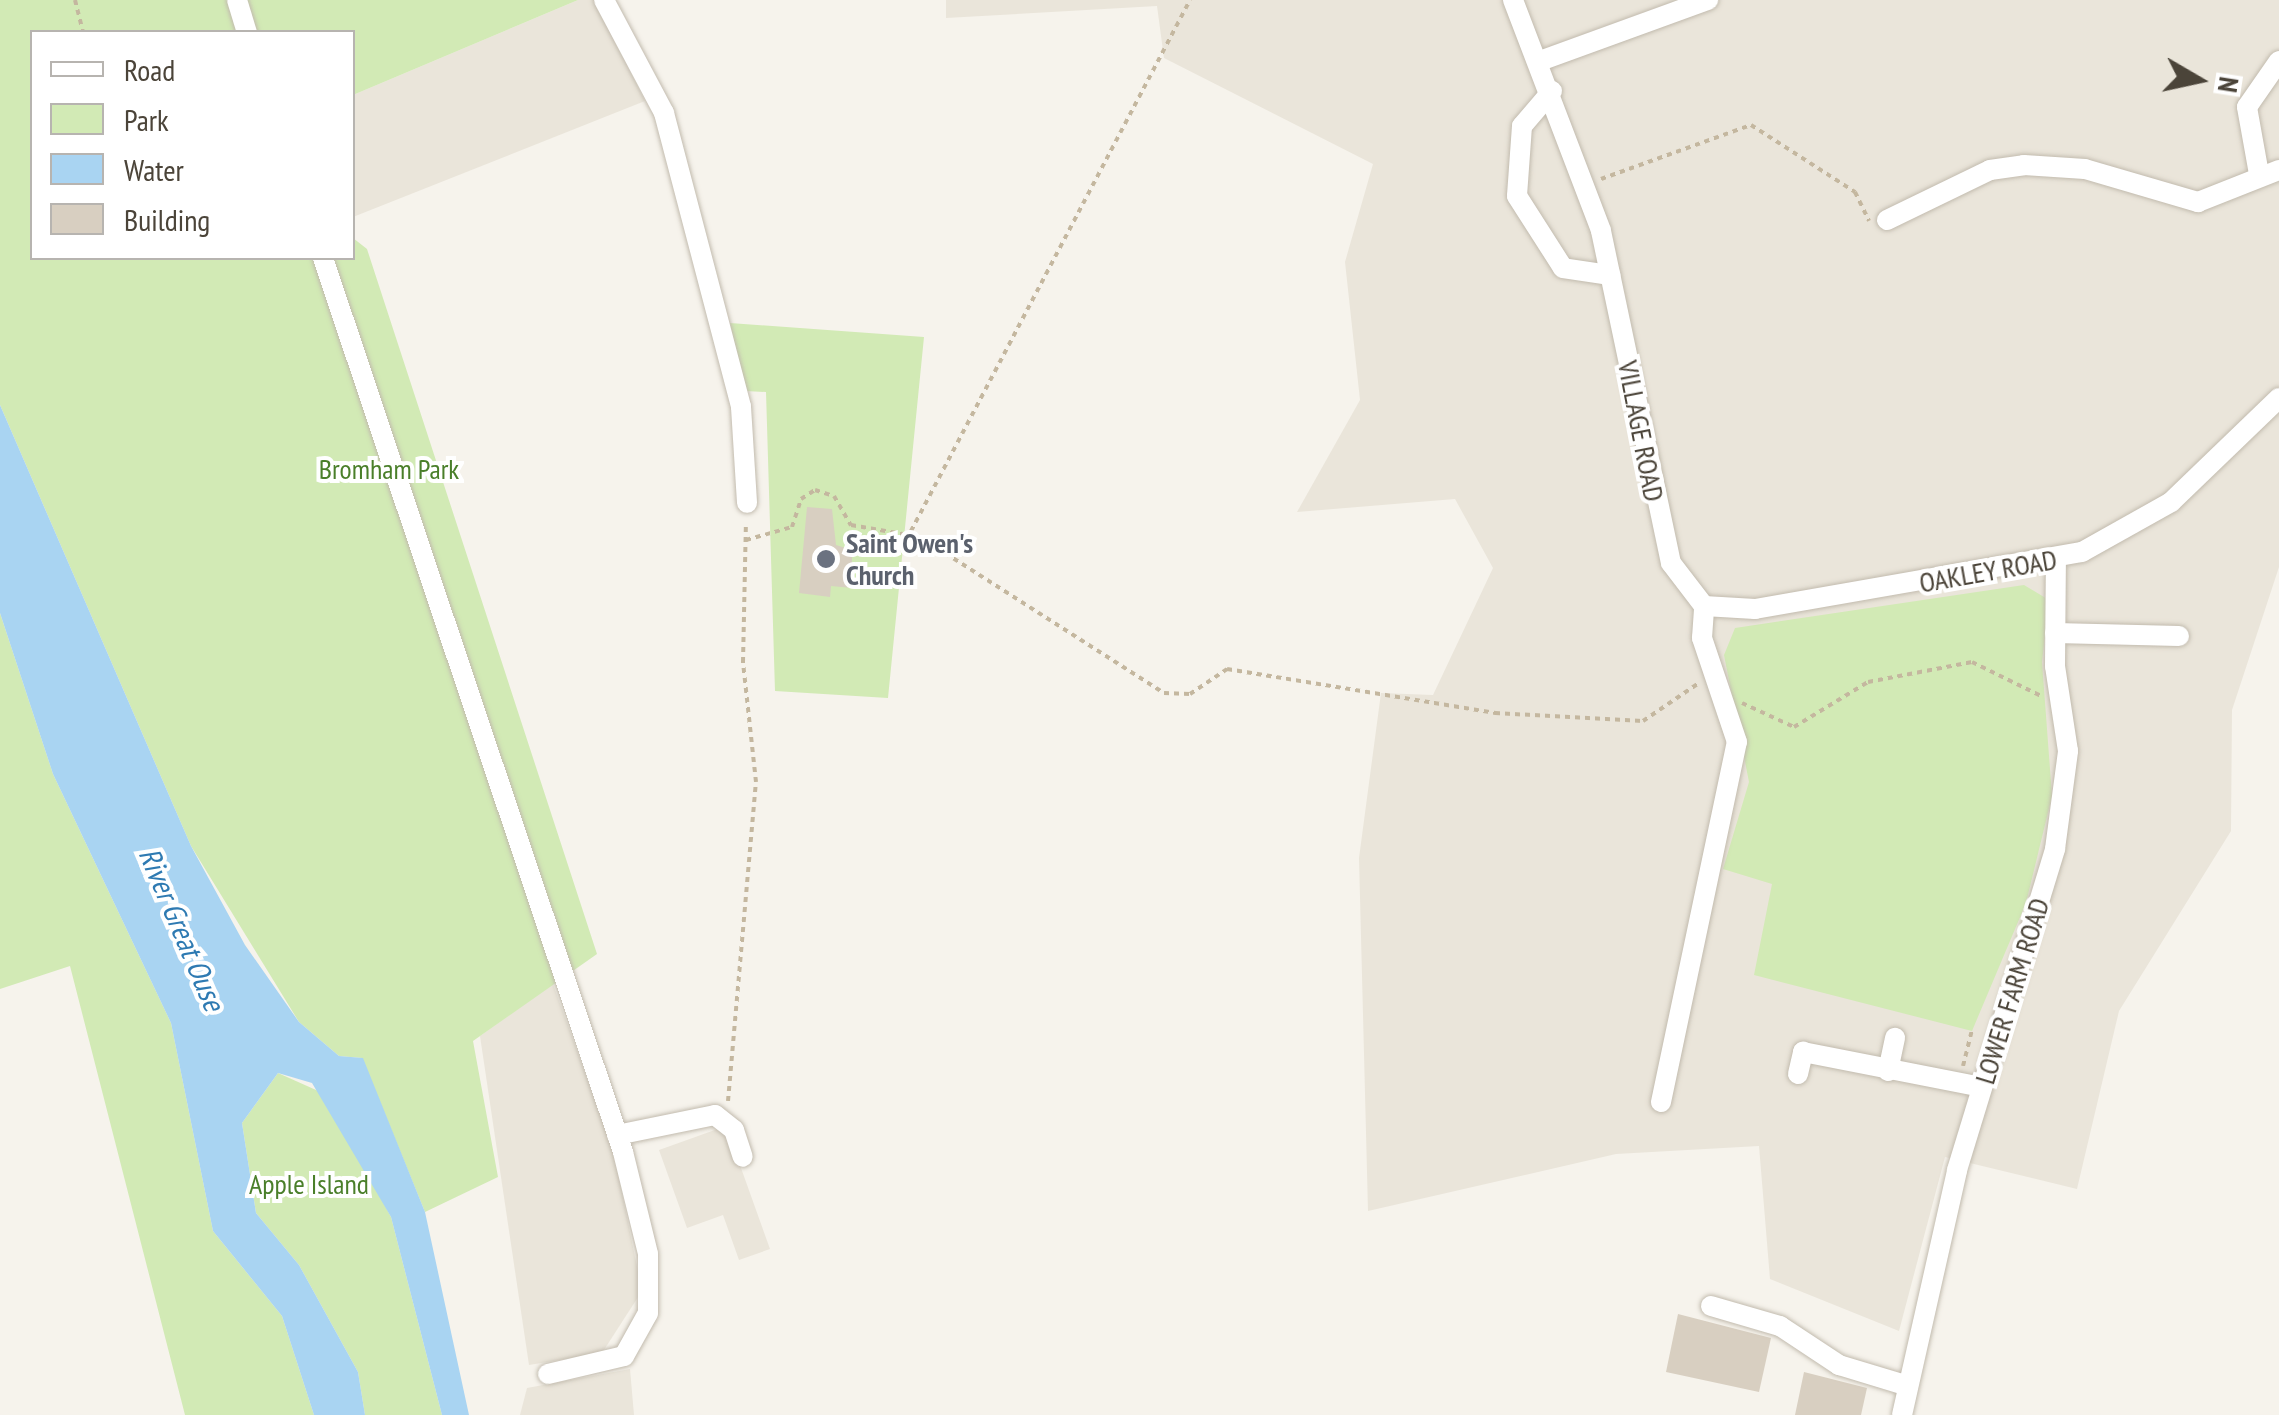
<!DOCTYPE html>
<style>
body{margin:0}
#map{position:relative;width:2279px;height:1415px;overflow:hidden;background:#f6f3ec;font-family:"PT Sans Narrow",sans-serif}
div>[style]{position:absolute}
.residential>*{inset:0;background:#eae5da}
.green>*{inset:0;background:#d2eab5}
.water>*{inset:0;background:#a9d4f2}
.building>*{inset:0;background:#d8cfc1}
.path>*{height:4px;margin-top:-2px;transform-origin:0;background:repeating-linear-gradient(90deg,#c4b79f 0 5px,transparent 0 10px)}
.roads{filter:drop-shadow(0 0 2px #c2bbae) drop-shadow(0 0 2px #c2bbae)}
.minor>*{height:20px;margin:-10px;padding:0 10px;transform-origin:10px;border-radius:10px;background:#fff}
.dots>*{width:28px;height:28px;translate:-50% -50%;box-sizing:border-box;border:5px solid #fff;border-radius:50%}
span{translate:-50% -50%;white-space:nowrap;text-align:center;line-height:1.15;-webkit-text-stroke:8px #fff;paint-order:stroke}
.street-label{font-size:28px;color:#4b4439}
.park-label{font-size:28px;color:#4a7f2a}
.worship-label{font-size:28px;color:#5b616d;font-weight:700}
.left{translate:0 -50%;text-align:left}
.water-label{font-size:30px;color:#2e7ab2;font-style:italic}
.legend{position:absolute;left:30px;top:30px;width:325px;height:230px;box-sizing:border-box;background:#fff;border:2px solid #b7b4b0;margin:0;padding:12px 18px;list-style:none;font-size:30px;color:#4b4439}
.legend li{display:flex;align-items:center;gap:20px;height:50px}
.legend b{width:50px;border:2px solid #b7b4b0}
.north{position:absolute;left:2149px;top:30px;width:100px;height:100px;-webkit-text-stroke:8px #fff;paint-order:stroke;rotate:99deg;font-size:28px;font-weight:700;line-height:40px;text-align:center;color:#4b4439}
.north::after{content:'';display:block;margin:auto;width:35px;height:45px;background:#4b4439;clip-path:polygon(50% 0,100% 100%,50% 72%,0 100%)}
</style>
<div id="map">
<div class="residential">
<i style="clip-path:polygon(578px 0,594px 0,645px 101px,353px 217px,353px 95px)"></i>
<i style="clip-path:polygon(946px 0,2279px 0,2279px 567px,2232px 710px,2231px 831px,2119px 1011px,2077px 1189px,1945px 1157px,1899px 1331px,1770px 1279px,1759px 1146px,1616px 1154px,1368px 1211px,1359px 858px,1381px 693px,1433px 695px,1493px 568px,1455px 499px,1297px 512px,1360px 400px,1345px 262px,1373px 164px,1164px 58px,1157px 6px,946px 18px)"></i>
<i style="clip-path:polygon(553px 984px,614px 1154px,642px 1291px,602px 1353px,529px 1365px,480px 1036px)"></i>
<i style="clip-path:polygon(726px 1126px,770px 1249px,739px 1260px,723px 1215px,687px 1228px,659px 1150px)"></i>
<i style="clip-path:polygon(630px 1369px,634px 1415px,520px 1415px,527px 1388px)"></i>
</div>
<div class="green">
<i style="clip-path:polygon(0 0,578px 0,353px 95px,352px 32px,32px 32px,32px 258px,352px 258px,353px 238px,367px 249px,597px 954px,473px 1041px,498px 1177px,425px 1212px,362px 1058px,339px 1056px,299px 1022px,191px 846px,0 405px)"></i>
<i style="clip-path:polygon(730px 323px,924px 337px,888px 698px,775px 691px,766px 392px,745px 391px)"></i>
<i style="clip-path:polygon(2024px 585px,2049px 600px,2042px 662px,2052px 796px,2026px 903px,1972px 1031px,1754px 975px,1772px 884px,1723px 869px,1749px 782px,1724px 655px,1735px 628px)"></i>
<i style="clip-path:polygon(0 613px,53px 774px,171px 1023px,213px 1231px,282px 1316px,314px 1415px,185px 1415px,70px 966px,0 989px)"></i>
<i style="clip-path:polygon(278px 1073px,325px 1094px,391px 1217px,442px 1415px,365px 1415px,358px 1372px,299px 1265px,256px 1213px,242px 1123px)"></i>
</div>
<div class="water">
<i style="clip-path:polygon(0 405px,191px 846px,245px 945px,299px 1022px,339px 1056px,363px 1058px,425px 1212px,469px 1415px,442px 1415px,391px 1217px,312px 1083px,278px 1073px,242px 1123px,256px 1213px,299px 1265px,358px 1372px,365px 1415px,314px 1415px,282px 1316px,213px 1231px,171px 1023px,53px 774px,0 613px)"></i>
</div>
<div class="building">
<i style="clip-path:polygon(807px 507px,832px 509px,836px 545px,852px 550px,852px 588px,831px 586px,830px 597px,799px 593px)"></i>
<i style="clip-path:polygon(1678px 1314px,1771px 1338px,1759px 1392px,1666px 1372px)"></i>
<i style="clip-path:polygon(1804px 1372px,1867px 1388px,1861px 1415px,1795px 1415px)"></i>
</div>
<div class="path">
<i style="left:75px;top:0;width:33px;rotate:76deg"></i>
<i style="left:1601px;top:179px;width:159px;rotate:-19.8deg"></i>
<i style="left:1751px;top:125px;width:124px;rotate:32.8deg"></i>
<i style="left:1855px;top:192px;width:32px;rotate:64deg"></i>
<i style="left:911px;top:531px;width:600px;rotate:-62.28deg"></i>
<i style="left:746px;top:540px;width:48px;rotate:-15.8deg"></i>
<i style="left:792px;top:527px;width:29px;rotate:-72deg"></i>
<i style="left:801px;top:499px;width:17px;rotate:-33deg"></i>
<i style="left:815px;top:490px;width:20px;rotate:18deg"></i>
<i style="left:834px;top:496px;width:34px;rotate:60deg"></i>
<i style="left:851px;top:525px;width:70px;rotate:9.9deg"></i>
<i style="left:920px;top:537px;width:290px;rotate:32.6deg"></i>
<i style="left:1164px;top:693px;width:26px;rotate:2deg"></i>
<i style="left:1190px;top:694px;width:45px;rotate:-34deg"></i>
<i style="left:1227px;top:669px;width:272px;rotate:9.3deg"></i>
<i style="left:1495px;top:713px;width:148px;rotate:3.1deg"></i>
<i style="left:1643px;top:721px;width:68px;rotate:-34.2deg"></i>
<i style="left:1742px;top:703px;width:57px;rotate:24.8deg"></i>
<i style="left:1794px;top:727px;width:87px;rotate:-31.3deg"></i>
<i style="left:1868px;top:682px;width:106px;rotate:-10.9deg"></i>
<i style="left:1972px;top:662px;width:79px;rotate:26.2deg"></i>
<i style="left:1963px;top:1066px;width:36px;rotate:-76deg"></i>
<i style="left:728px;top:1101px;width:320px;rotate:-85deg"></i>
<i style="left:756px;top:782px;width:121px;rotate:-96.2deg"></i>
<i style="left:743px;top:662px;width:139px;rotate:-88.8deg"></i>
</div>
<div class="roads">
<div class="minor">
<i style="left:237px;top:0;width:34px;rotate:73deg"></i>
<i style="left:604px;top:0;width:128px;rotate:62deg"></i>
<i style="left:664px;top:113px;width:304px;rotate:75.3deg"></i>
<i style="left:741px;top:407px;width:96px;rotate:86.4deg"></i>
<i style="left:1513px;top:0;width:247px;rotate:69.1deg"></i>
<i style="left:1601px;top:231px;width:339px;rotate:78.1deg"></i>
<i style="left:1671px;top:563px;width:54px;rotate:52.5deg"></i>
<i style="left:1704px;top:606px;width:51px;rotate:3.4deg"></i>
<i style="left:1755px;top:609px;width:332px;rotate:-9.9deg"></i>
<i style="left:2082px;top:552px;width:102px;rotate:-29.3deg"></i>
<i style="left:2171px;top:502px;width:150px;rotate:-43.9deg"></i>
<i style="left:1540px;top:61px;width:179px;rotate:-20deg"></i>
<i style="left:1552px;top:91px;width:46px;rotate:130.6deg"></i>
<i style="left:1522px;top:126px;width:70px;rotate:94.1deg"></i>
<i style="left:1517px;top:196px;width:85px;rotate:57.4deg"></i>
<i style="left:1563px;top:268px;width:48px;rotate:8.5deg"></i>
<i style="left:2259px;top:174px;width:68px;rotate:-100.2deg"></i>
<i style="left:2247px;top:107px;width:56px;rotate:-55.2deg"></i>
<i style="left:1887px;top:220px;width:114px;rotate:-25.9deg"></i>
<i style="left:1990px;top:170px;width:34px;rotate:-8deg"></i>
<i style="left:2024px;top:165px;width:61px;rotate:3.8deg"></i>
<i style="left:2085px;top:169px;width:118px;rotate:16.3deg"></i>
<i style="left:2198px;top:202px;width:87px;rotate:-21.6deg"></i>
<i style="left:323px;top:258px;width:943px;rotate:71.45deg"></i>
<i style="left:623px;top:1152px;width:105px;rotate:76.2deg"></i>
<i style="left:648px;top:1254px;width:59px;rotate:90deg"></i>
<i style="left:648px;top:1313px;width:49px;rotate:119.2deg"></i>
<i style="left:624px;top:1356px;width:78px;rotate:166.7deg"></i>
<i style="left:2055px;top:633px;width:124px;rotate:1.4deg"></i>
<i style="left:1888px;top:1071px;width:34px;rotate:-78deg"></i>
<i style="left:1798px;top:1074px;width:23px;rotate:-77deg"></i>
<i style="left:1803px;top:1052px;width:182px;rotate:11.1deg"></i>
<i style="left:1661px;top:1102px;width:368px;rotate:-78.1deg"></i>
<i style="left:1737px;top:742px;width:110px;rotate:-108.6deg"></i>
<i style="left:1702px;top:638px;width:32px;rotate:-86deg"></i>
<i style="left:617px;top:1135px;width:100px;rotate:-11.5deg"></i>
<i style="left:715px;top:1115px;width:24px;rotate:38deg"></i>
<i style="left:734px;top:1130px;width:28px;rotate:72deg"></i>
<i style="left:1711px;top:1306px;width:72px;rotate:16.2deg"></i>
<i style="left:1780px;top:1326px;width:71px;rotate:33.5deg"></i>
<i style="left:1839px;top:1365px;width:72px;rotate:16.9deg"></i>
<i style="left:1902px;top:1415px;width:251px;rotate:-77.3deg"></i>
<i style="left:1957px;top:1170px;width:336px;rotate:-73deg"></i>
<i style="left:2055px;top:849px;width:99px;rotate:-82.4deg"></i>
<i style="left:2068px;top:751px;width:86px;rotate:-98.7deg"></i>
<i style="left:2055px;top:666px;width:105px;rotate:-89.5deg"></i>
</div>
</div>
<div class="dots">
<i style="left:826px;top:559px;background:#6b7280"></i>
</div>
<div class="street-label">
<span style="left:1641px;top:431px;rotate:79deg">VILLAGE ROAD</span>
<span style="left:1988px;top:571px;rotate:-10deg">OAKLEY ROAD</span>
<span style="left:2012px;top:991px;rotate:-73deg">LOWER FARM ROAD</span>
</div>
<div class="park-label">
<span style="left:389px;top:469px">Bromham Park</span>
<span style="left:309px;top:1184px">Apple Island</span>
</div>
<div class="worship-label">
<span class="left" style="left:846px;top:559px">Saint Owen's<br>Church</span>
</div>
<div class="water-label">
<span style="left:182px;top:929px;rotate:67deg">River Great Ouse</span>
</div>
<ul class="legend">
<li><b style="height:12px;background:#fff"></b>Road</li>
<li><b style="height:28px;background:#d2eab5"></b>Park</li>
<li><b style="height:28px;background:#a9d4f2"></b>Water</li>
<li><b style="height:28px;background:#d8cfc1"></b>Building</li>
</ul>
<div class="north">N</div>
</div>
